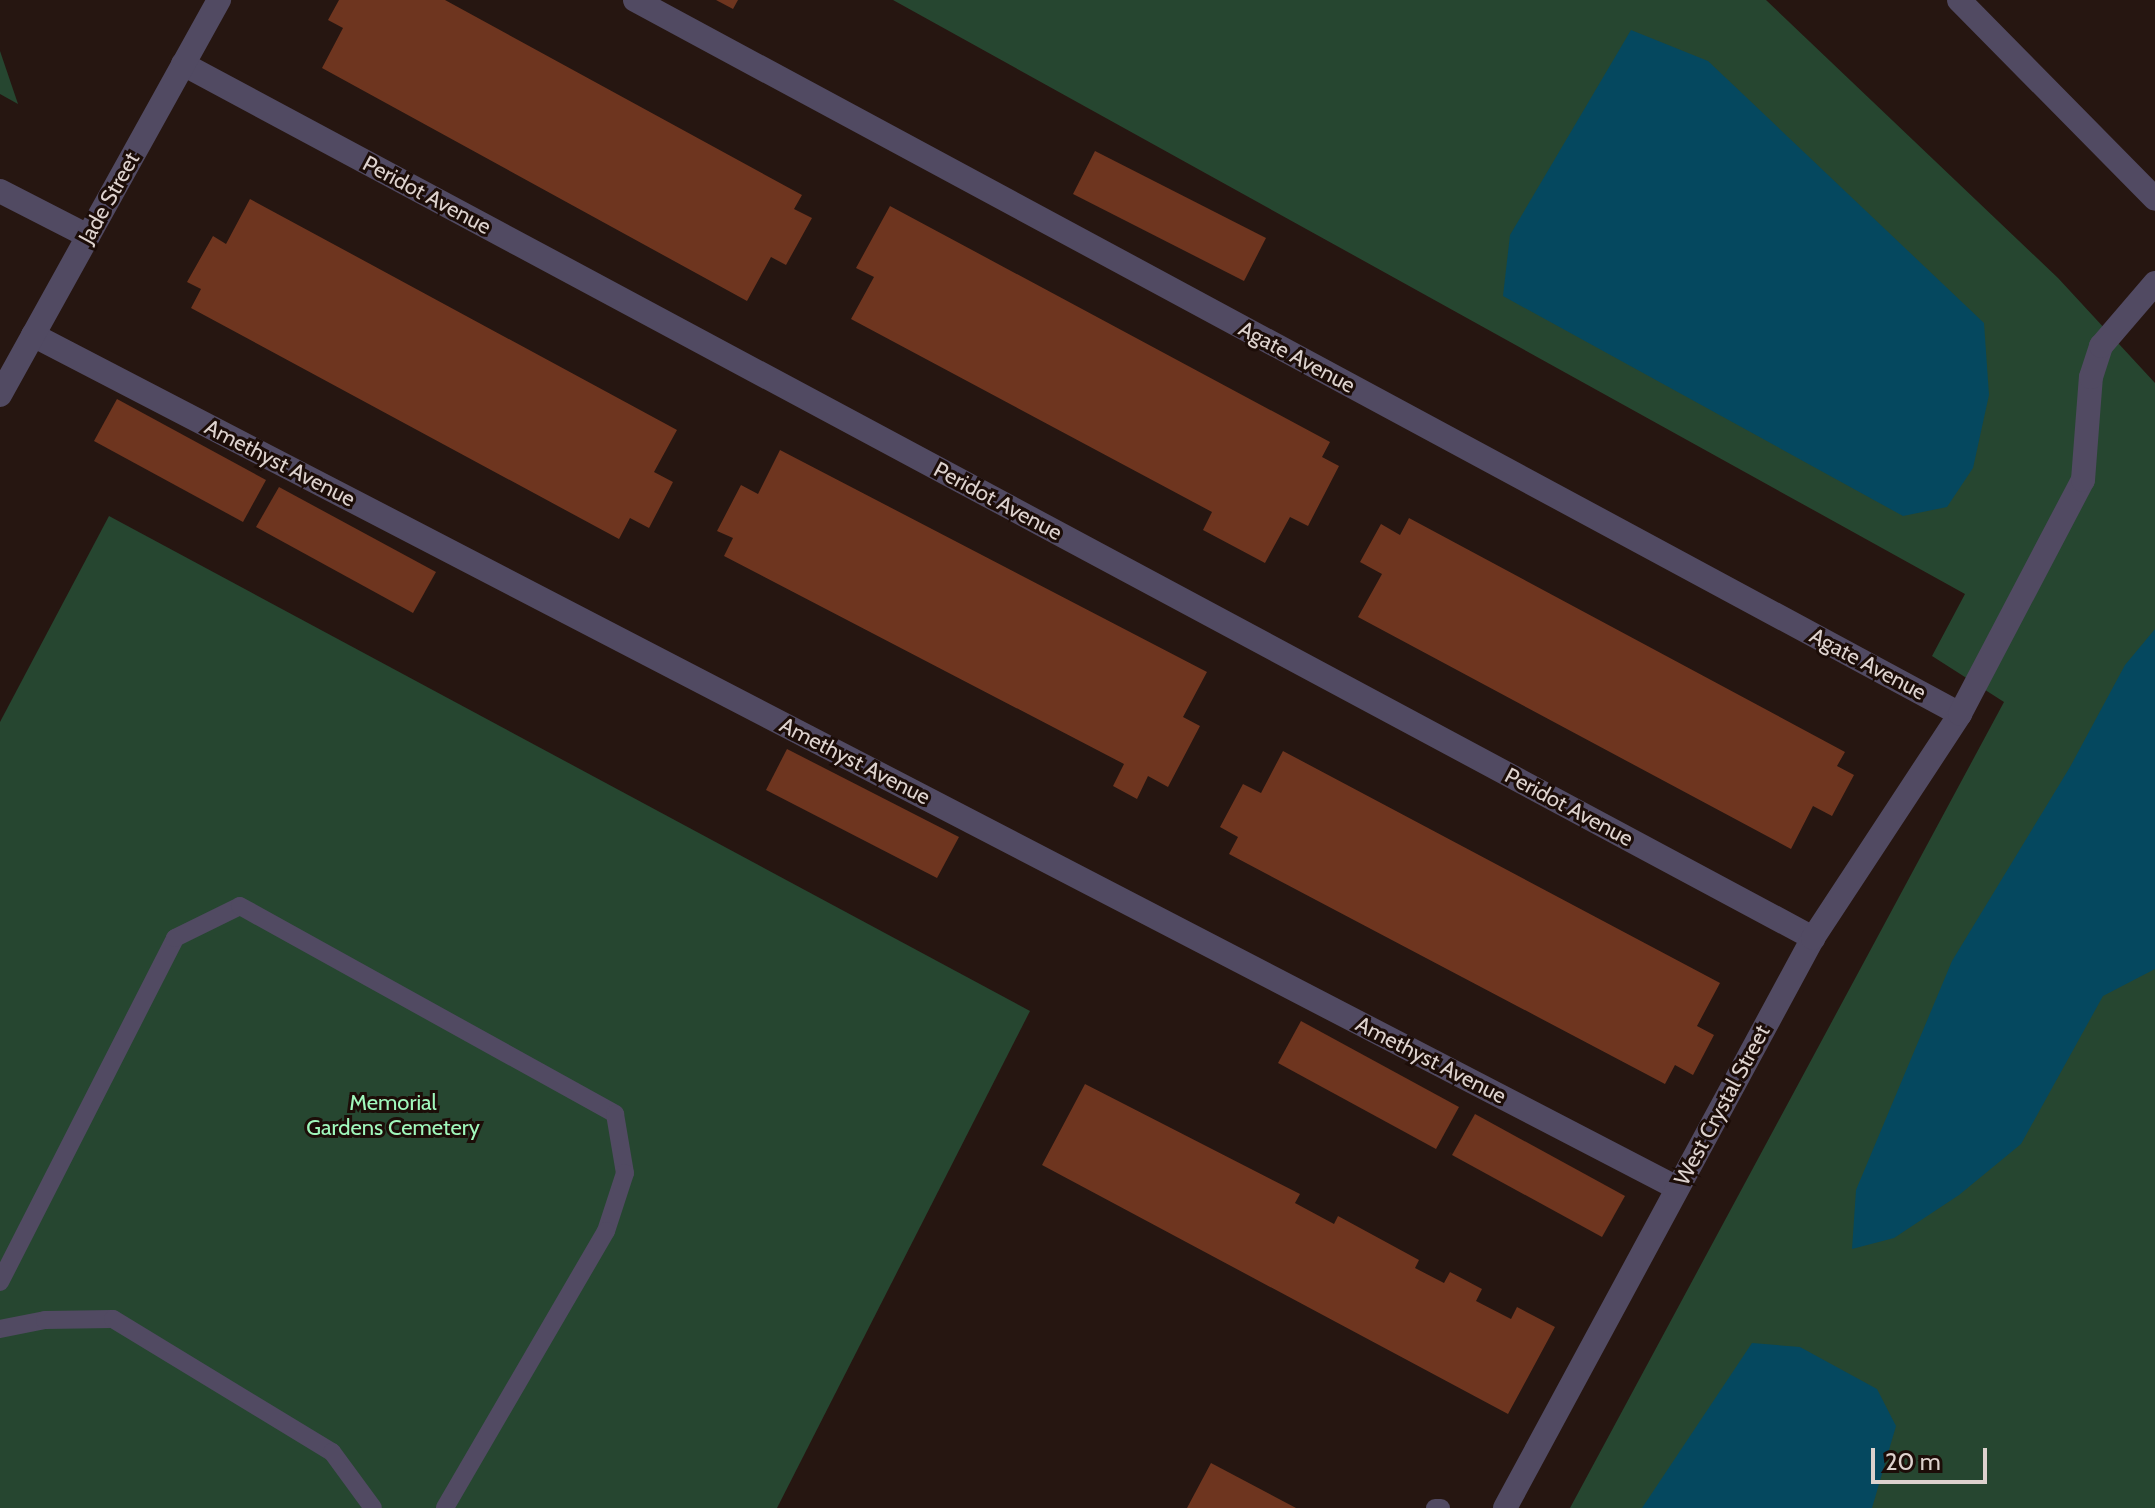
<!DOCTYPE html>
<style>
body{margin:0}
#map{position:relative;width:2155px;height:1508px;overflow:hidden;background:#261611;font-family:Cabin,sans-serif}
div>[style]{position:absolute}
.green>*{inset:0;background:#264630}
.water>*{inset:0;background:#05485f}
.building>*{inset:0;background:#6e351f}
.lane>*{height:18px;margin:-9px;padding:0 9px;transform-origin:9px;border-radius:9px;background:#514a62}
.street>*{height:24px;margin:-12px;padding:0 12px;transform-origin:12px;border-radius:12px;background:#514a62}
span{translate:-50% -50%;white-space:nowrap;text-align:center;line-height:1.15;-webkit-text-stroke:6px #1c0d08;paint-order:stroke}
.street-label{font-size:22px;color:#ddd2ce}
.park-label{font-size:22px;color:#a0f8bc}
.scale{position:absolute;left:1871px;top:1448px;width:116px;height:36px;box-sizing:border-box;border:4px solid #ddd2ce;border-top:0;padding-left:10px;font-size:24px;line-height:28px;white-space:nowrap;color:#ddd2ce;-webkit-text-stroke:6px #1c0d08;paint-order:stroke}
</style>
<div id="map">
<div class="green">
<i style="clip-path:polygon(893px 0,1766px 0,2058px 278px,2155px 383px,2155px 1508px,1570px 1508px,2004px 702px,1932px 656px,1965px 594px)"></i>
<i style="clip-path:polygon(0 51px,18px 104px,0 94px)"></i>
<i style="clip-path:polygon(109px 516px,1030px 1011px,777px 1508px,0 1508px,0 722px)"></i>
</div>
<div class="water">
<i style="clip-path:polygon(1631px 30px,1708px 61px,1984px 323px,1989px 395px,1973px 468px,1947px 507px,1903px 516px,1503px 296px,1510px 235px)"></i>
<i style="clip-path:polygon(2155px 629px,2155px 969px,2103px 996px,2021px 1144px,1959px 1195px,1894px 1238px,1852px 1249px,1856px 1190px,1952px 961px,2070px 767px,2125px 665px)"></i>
<i style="clip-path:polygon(1752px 1343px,1800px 1347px,1877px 1389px,1896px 1426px,1872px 1508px,1642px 1508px)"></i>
</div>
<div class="building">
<i style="clip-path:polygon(339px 0,445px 0,802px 195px,794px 209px,812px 218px,786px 265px,771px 257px,747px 301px,322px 68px,343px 28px,328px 20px)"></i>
<i style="clip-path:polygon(716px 0,738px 0,733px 9px)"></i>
<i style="clip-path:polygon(1095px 151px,1266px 238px,1244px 281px,1073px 194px)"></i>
<i style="clip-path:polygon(250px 199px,677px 430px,654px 472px,673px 482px,649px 528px,630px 518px,619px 539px,191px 308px,201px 289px,187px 282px,213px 236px,226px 244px)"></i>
<i style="clip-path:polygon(890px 206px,1330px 442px,1322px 457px,1339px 466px,1308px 526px,1290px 517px,1265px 563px,1203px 530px,1212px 512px,851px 319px,874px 277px,856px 268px)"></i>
<i style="clip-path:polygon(117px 399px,266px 480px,243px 522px,94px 441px)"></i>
<i style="clip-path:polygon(780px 450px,1207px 672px,1183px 717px,1200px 726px,1168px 787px,1148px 776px,1137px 799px,1113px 786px,1124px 764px,724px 556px,733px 538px,717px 531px,741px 485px,758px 494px)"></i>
<i style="clip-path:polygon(279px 487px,436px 572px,413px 613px,256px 527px)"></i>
<i style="clip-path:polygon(1409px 518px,1845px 752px,1837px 766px,1854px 775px,1832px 816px,1813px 806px,1791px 849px,1358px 617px,1382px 574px,1360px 562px,1381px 524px,1400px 535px)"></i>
<i style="clip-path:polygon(787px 749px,959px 837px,937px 878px,766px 790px)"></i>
<i style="clip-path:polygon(1283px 751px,1720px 983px,1697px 1026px,1714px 1035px,1693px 1075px,1675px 1065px,1665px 1084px,1229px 854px,1238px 837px,1220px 827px,1243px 784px,1261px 793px)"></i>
<i style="clip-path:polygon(1301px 1021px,1459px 1107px,1436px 1149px,1278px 1063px)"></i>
<i style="clip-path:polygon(1085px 1084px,1300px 1194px,1295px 1203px,1334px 1224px,1338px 1216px,1419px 1260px,1415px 1268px,1444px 1283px,1450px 1272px,1482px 1289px,1476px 1301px,1511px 1319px,1517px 1307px,1555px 1327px,1508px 1414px,1042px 1165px)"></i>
<i style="clip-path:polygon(1475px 1114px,1625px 1196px,1602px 1237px,1452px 1155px)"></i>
<i style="clip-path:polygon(1211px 1463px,1296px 1508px,1187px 1508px)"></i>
</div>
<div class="lane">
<i style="left:0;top:1282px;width:386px;rotate:-63deg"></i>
<i style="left:175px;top:938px;width:72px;rotate:-26.2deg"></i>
<i style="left:240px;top:906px;width:429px;rotate:29deg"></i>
<i style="left:615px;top:1114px;width:60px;rotate:80.4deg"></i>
<i style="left:625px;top:1173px;width:61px;rotate:108.1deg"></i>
<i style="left:606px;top:1231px;width:320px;rotate:120.2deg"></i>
<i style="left:0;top:1329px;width:46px;rotate:-11.3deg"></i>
<i style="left:45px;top:1320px;width:68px;rotate:-0.8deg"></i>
<i style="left:113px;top:1319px;width:256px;rotate:31.3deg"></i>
<i style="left:332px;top:1452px;width:69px;rotate:53.8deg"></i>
<i style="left:1435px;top:1508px;width:6px"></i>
</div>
<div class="street">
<i style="left:635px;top:0;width:1505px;rotate:28.32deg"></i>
<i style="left:1959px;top:0;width:279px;rotate:45.4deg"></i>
<i style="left:183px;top:64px;width:1850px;rotate:28.2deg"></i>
<i style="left:0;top:191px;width:99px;rotate:27.1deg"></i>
<i style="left:33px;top:335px;width:1852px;rotate:27.42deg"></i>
<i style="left:0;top:395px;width:452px;rotate:-61deg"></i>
<i style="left:1505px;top:1508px;width:648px;rotate:-61.62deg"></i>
<i style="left:1813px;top:938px;width:268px;rotate:-56.7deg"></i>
<i style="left:1960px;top:714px;width:264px;rotate:-62.3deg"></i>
<i style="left:2083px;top:480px;width:103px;rotate:-85.6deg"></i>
<i style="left:2091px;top:377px;width:33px;rotate:-72deg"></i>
<i style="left:2101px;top:346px;width:83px;rotate:-49.4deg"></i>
</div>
<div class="street-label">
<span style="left:427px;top:195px;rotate:28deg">Peridot Avenue</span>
<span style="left:109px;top:198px;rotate:-61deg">Jade Street</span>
<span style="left:1297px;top:357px;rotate:28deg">Agate Avenue</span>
<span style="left:280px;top:463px;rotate:27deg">Amethyst Avenue</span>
<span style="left:998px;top:501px;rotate:28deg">Peridot Avenue</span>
<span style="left:1868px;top:664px;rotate:28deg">Agate Avenue</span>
<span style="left:855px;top:761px;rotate:27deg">Amethyst Avenue</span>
<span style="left:1569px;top:807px;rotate:28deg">Peridot Avenue</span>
<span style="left:1431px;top:1060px;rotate:27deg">Amethyst Avenue</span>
<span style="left:1722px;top:1105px;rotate:-62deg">West Crystal Street</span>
</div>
<div class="park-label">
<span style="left:393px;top:1115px">Memorial<br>Gardens Cemetery</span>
</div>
<div class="scale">20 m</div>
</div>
